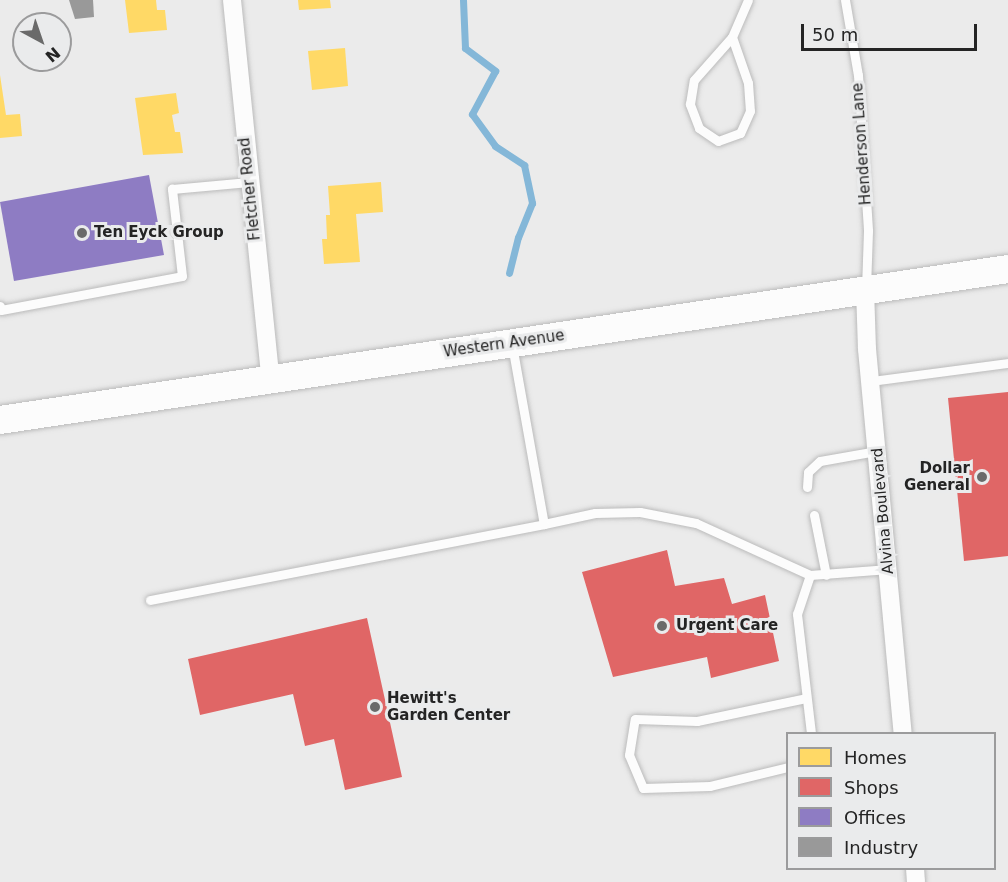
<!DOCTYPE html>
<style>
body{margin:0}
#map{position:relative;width:1008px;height:882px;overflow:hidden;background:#ebebeb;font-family:"DejaVu Sans",sans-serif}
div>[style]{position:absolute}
.homes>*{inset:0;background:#ffd966}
.shops>*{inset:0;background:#e06666}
.offices>*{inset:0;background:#8e7cc3}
.industry>*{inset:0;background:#999}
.stream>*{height:7px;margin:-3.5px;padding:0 3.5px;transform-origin:3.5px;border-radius:3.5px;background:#84b7d8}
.roads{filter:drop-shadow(0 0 2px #bbb) drop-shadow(0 0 2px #bbb)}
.lane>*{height:9px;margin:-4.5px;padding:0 4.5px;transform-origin:4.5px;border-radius:4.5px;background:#fcfcfc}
.street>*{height:18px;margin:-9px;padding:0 9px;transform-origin:9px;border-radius:9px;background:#fcfcfc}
.primary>*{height:28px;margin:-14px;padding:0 14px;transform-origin:14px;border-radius:14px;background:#fcfcfc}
.dots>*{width:16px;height:16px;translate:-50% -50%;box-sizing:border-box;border:3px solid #eaebec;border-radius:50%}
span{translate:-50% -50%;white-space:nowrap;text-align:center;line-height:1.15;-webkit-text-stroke:6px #eaebec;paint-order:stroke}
.street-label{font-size:15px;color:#242424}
.poi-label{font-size:15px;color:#242424;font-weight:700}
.left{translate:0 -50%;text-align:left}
.right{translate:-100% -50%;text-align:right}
.legend{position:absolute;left:786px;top:732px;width:210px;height:138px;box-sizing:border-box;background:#eaebec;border:2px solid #9b9b9c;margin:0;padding:8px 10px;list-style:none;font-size:18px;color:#242424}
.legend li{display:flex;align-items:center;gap:12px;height:30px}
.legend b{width:30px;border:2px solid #9b9b9c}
.north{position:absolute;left:12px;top:12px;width:60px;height:60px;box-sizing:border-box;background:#eaebec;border:2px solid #9b9b9c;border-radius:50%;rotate:140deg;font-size:16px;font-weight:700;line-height:24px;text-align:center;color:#242424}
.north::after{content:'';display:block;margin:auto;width:21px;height:27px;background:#6a6a6a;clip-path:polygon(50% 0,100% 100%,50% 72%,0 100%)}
.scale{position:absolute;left:801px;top:24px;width:176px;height:27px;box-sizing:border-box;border:3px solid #242424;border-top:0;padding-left:8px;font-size:18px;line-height:21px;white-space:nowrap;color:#242424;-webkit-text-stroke:4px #eaebec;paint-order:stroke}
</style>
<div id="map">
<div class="homes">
<i style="clip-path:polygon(125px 0,156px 0,157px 10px,165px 10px,167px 30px,129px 33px)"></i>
<i style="clip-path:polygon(298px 0,330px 0,331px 8px,299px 10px)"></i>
<i style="clip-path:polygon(345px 48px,348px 86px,312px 90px,308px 51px)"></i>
<i style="clip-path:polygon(0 75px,6px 115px,20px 114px,22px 136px,0 138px)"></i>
<i style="clip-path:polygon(176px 93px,179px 113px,172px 115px,175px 132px,180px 132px,183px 153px,143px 155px,135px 98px)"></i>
<i style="clip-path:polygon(381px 182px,383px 212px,356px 214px,360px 262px,324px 264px,322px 239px,327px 239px,326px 215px,330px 215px,328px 186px)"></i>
</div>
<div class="shops">
<i style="clip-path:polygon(1008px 392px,1008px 556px,964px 561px,948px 398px)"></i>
<i style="clip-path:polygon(667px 550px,675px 586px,724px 578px,732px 604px,765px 595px,779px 661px,711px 678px,707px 657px,613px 677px,582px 572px)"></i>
<i style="clip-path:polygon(367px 618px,402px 777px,345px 790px,334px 739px,305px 746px,293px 694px,200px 715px,188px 659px)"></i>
</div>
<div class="offices">
<i style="clip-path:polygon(149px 175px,164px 255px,14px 281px,0 202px)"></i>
</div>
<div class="industry">
<i style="clip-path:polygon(69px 0,93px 0,94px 17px,75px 19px)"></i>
</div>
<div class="stream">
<i style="left:463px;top:0;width:48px;rotate:87.6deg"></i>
<i style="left:465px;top:48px;width:38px;rotate:37deg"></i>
<i style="left:495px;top:71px;width:49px;rotate:118.1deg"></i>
<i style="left:472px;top:114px;width:39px;rotate:54deg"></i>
<i style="left:495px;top:146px;width:35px;rotate:33deg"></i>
<i style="left:524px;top:165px;width:39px;rotate:78deg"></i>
<i style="left:532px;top:203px;width:37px;rotate:112deg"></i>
<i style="left:518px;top:237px;width:37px;rotate:104deg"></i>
</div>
<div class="roads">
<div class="lane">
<i style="left:845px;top:0;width:76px;rotate:80.2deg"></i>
<i style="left:858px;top:75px;width:156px;rotate:86.3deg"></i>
<i style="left:868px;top:231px;width:56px;rotate:92deg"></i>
<i style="left:732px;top:37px;width:49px;rotate:70.8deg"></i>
<i style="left:748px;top:83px;width:28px;rotate:86deg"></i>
<i style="left:750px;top:111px;width:24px;rotate:114deg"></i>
<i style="left:740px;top:133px;width:23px;rotate:160deg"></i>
<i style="left:718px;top:141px;width:23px;rotate:-146deg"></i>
<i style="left:699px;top:128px;width:26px;rotate:-111deg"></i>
<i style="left:690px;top:104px;width:24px;rotate:-81deg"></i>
<i style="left:694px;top:80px;width:57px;rotate:-48.5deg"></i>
<i style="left:732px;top:37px;width:40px;rotate:-66.6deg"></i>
<i style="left:0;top:306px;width:4px;rotate:76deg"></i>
<i style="left:1px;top:310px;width:184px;rotate:-10.6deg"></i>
<i style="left:182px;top:276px;width:88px;rotate:-96.6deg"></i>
<i style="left:172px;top:189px;width:77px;rotate:-5.2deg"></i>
<i style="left:512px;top:345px;width:182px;rotate:79.9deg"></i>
<i style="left:544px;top:524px;width:52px;rotate:-12.2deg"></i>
<i style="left:595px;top:513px;width:45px;rotate:-1.3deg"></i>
<i style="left:640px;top:512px;width:57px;rotate:11.1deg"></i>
<i style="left:696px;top:523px;width:125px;rotate:24.5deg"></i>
<i style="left:810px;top:575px;width:79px;rotate:-4.3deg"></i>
<i style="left:871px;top:381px;width:138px;rotate:-7.5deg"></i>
<i style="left:807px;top:487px;width:15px;rotate:-86deg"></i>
<i style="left:808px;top:472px;width:16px;rotate:-43deg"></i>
<i style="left:820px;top:461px;width:58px;rotate:-10deg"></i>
<i style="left:814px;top:515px;width:61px;rotate:78.7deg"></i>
<i style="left:810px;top:575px;width:41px;rotate:108.4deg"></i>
<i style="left:797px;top:614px;width:121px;rotate:83.3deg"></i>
<i style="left:150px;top:600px;width:401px;rotate:-10.9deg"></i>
<i style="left:788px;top:767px;width:80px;rotate:166.3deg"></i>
<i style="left:710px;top:786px;width:67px;rotate:178.3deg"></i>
<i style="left:643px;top:788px;width:36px;rotate:-113deg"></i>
<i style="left:629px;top:755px;width:36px;rotate:-81deg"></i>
<i style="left:635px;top:719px;width:62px;rotate:1.8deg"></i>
<i style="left:697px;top:721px;width:111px;rotate:-11.9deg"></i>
</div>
<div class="street">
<i style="left:232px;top:0;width:379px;rotate:84.2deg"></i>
<i style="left:865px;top:289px;width:60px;rotate:88.1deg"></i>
<i style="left:867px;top:349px;width:387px;rotate:84.7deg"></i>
<i style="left:915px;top:868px;width:14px;rotate:86deg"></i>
</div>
<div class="primary">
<i style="left:0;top:420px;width:1019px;rotate:-8.52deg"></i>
</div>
</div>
<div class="dots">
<i style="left:82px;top:233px;background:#6a6a6a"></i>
<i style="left:982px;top:477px;background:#6a6a6a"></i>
<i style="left:662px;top:626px;background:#6a6a6a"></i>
<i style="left:375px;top:707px;background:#6a6a6a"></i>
</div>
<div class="street-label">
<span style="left:862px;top:144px;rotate:-94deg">Henderson Lane</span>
<span style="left:250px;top:189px;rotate:-96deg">Fletcher Road</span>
<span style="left:504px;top:344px;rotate:-8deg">Western Avenue</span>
<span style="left:883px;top:511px;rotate:-95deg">Alvina Boulevard</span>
</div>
<div class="poi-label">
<span class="left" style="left:94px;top:233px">Ten Eyck Group</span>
<span class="right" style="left:970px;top:477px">Dollar<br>General</span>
<span class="left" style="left:676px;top:626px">Urgent Care</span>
<span class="left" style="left:387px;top:707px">Hewitt's<br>Garden Center</span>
</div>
<ul class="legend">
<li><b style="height:16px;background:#ffd966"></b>Homes</li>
<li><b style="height:16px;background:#e06666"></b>Shops</li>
<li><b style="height:16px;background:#8e7cc3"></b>Offices</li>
<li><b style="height:16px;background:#999"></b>Industry</li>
</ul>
<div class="north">N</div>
<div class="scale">50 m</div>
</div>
